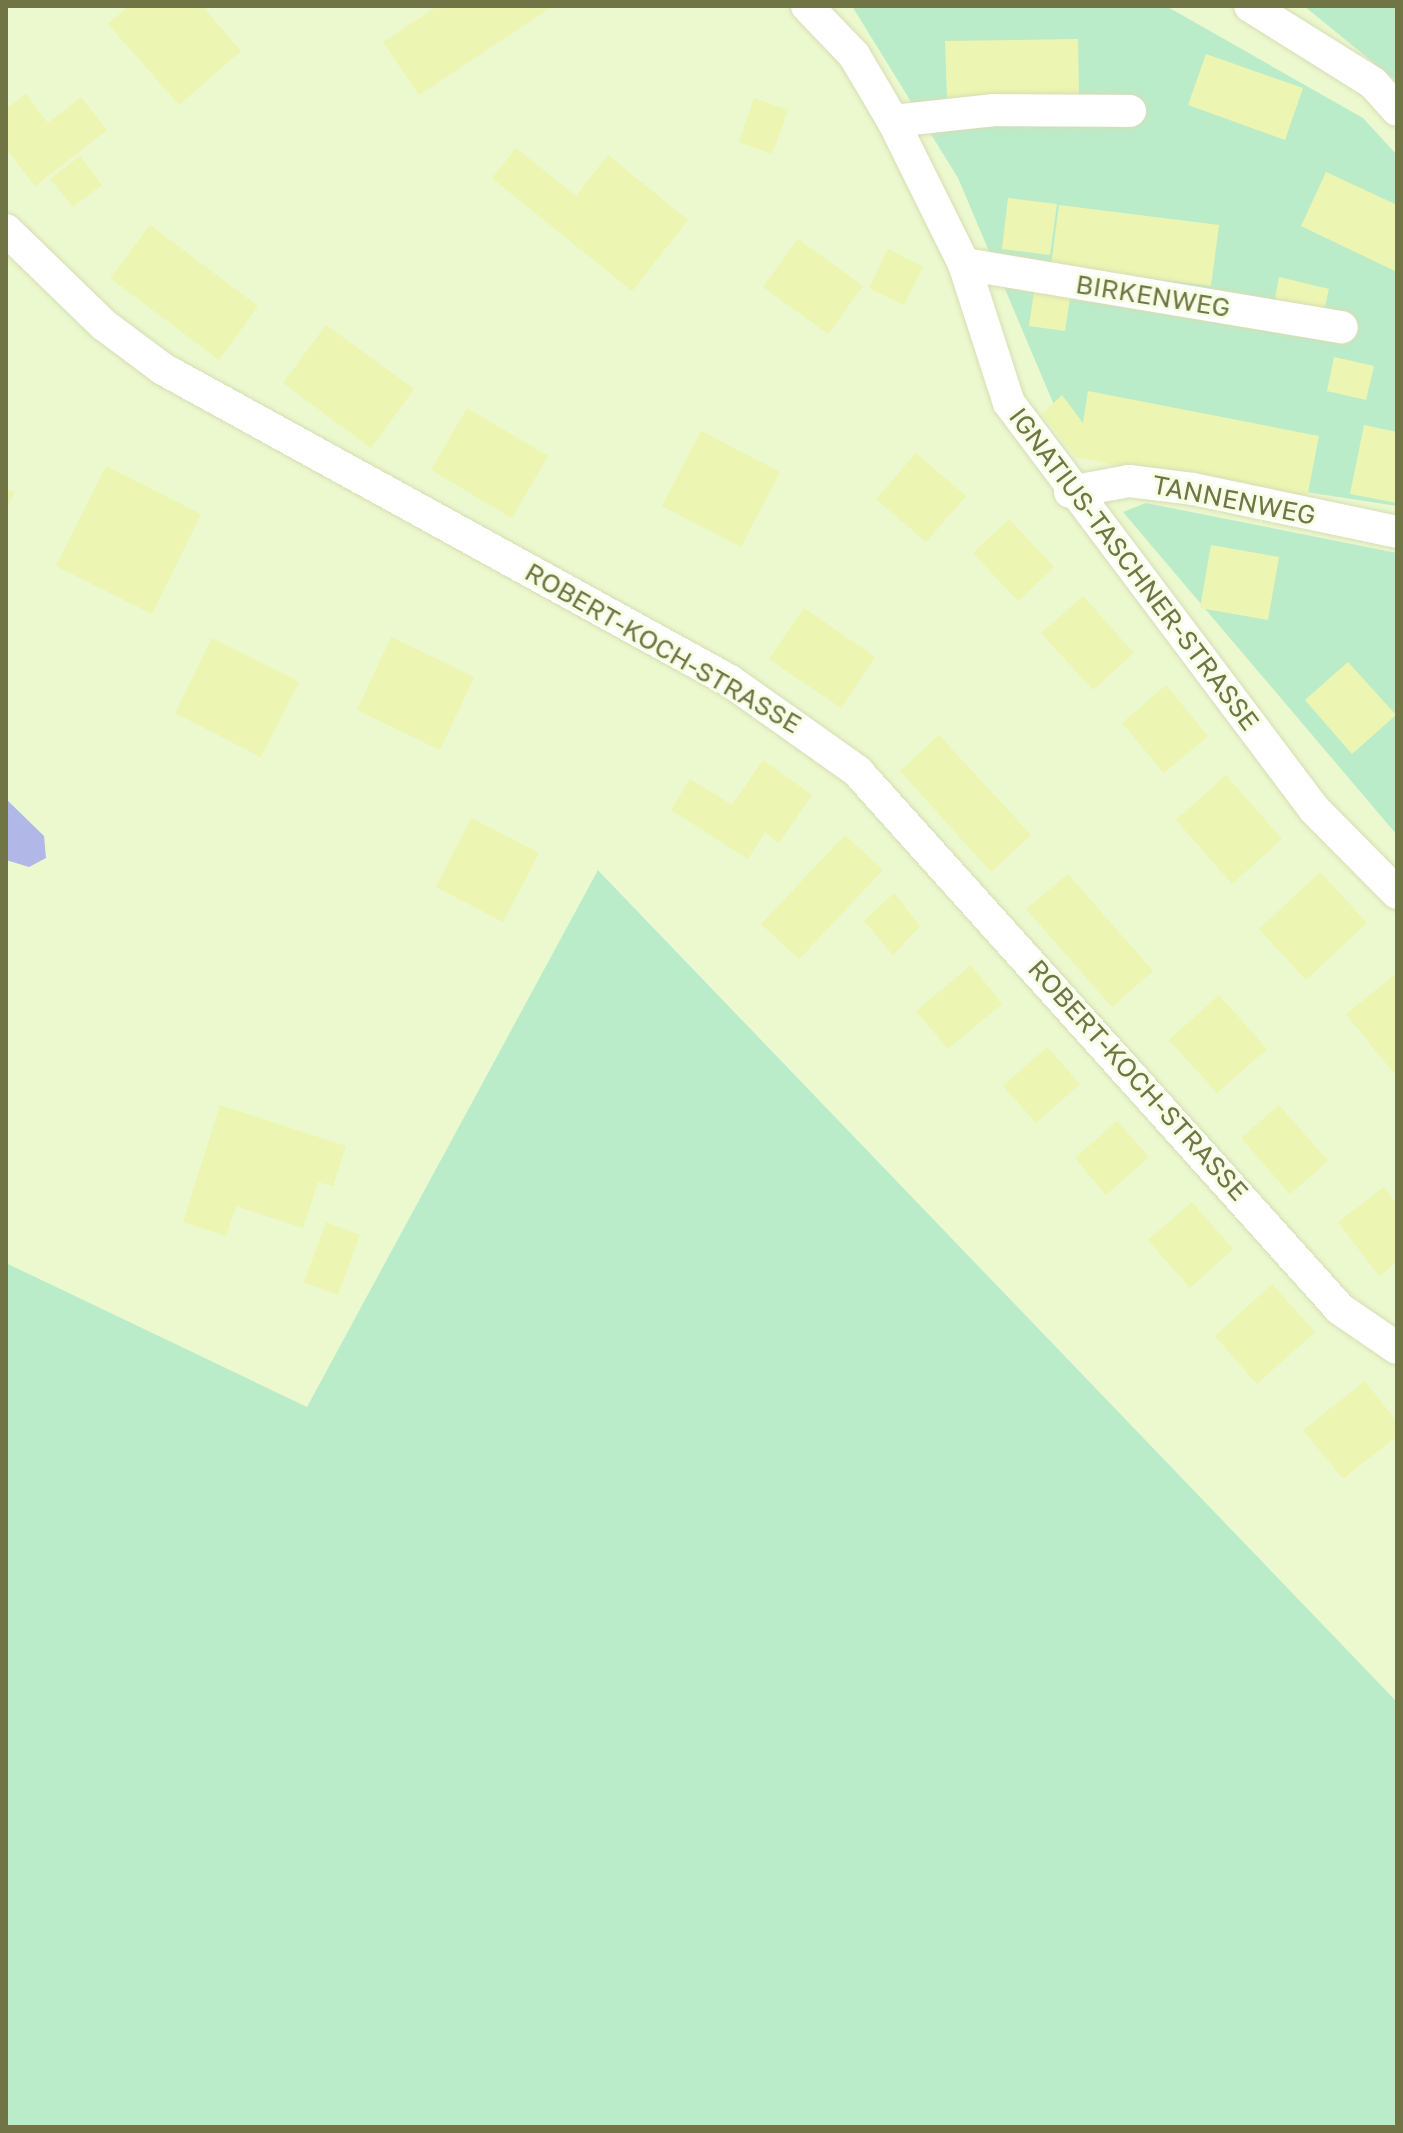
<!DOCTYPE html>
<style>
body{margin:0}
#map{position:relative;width:1403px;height:2133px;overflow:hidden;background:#f3fedd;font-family:"Golos Text",sans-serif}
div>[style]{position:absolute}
.residential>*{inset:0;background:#ecf8ce}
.green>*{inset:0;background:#bbecca}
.water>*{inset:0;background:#b1b8e8}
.building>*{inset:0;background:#edf5b2}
.roads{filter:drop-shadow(0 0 2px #d6ddb4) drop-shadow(0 0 2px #d6ddb4)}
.minor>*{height:32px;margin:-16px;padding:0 16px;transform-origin:16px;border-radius:16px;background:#fff}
span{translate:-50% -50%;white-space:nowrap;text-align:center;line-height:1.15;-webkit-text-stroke:6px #f6ffe5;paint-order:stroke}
.street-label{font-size:26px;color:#717444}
.frame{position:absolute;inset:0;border:8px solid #717444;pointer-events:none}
</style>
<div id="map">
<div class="residential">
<i style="clip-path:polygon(6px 6px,1397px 6px,1397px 1702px,599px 870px,307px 1408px,6px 1263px)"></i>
</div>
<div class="green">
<i style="clip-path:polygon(852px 6px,1166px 6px,1363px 118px,1397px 155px,1397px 506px,1076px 457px,958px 178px)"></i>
<i style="clip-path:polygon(1304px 6px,1397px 6px,1397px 82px)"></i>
<i style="clip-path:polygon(1146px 503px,1397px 553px,1397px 835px,1123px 512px)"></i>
<i style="clip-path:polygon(598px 870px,1397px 1702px,1397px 2127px,6px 2127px,6px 1263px,307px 1407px)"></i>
</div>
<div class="water">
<i style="clip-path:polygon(6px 799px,44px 836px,46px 858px,29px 867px,6px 860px)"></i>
</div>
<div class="building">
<i style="clip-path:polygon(129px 6px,202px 6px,241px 51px,179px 105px,108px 24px)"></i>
<i style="clip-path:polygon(438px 6px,553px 6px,419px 95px,383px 42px)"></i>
<i style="clip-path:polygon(1078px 39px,1079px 96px,947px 98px,945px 41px)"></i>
<i style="clip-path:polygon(1206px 54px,1303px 88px,1285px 140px,1188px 105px)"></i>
<i style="clip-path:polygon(26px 94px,48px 123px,81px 97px,107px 130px,35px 186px,6px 149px,6px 109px)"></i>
<i style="clip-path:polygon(754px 98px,788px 110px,772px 154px,739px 142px)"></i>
<i style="clip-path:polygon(516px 148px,576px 196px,608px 155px,688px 220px,632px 291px,492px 178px)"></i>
<i style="clip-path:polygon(80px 156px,102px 185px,73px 207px,50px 179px)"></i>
<i style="clip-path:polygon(1326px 172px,1397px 205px,1397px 272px,1301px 226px)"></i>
<i style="clip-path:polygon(1008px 198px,1057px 204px,1050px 255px,1002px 249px)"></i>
<i style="clip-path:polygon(1059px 205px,1219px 225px,1211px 286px,1051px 266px)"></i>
<i style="clip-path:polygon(150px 225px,258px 306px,219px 360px,110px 278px)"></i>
<i style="clip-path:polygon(798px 239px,863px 286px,828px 334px,763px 287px)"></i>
<i style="clip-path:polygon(888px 249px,923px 267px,904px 305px,869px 288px)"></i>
<i style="clip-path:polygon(1279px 277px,1329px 289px,1324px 310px,1275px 299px)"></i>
<i style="clip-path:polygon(1034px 292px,1070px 298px,1065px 331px,1029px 326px)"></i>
<i style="clip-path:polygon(326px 325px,414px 389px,371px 448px,283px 383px)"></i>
<i style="clip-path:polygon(1334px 357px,1374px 366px,1366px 400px,1327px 391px)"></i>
<i style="clip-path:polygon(1088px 391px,1319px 436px,1306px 503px,1076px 457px,1042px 414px,1062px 395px,1083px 423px)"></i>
<i style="clip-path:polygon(467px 408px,548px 456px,512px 518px,431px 470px)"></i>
<i style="clip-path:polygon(1364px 425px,1397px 432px,1397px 503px,1350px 494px)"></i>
<i style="clip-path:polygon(701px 431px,780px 472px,741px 547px,662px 506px)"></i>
<i style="clip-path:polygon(916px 453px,966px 496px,926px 542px,876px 499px)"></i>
<i style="clip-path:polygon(106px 466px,201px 514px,152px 614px,56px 566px)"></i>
<i style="clip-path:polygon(6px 489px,14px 492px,6px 511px)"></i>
<i style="clip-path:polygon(1009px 519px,1054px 567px,1018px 601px,973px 553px)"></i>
<i style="clip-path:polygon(1211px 545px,1279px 557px,1268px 620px,1200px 608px)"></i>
<i style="clip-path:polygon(1083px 596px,1134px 653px,1093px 690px,1041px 633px)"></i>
<i style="clip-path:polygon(804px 608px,875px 657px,841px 708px,769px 659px)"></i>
<i style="clip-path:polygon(391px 637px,474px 677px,440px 750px,357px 710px)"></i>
<i style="clip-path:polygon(212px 638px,299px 682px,261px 757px,175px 713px)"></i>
<i style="clip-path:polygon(1348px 662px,1396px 715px,1352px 754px,1305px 700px)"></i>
<i style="clip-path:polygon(1166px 685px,1208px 736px,1164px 773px,1122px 723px)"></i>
<i style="clip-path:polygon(939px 735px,1031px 835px,991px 872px,900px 771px)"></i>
<i style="clip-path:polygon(763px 760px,812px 795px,779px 843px,765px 832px,748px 859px,671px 810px,690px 779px,732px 805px)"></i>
<i style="clip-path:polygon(1226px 775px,1282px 839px,1232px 884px,1176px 820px)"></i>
<i style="clip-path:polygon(471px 818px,539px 853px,503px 922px,436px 887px)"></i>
<i style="clip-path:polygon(845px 835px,883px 870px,799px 959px,761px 924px)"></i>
<i style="clip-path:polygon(1320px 872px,1367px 923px,1306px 980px,1259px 929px)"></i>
<i style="clip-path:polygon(1068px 874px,1153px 971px,1112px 1007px,1026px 909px)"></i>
<i style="clip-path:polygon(894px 893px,920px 926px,893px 955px,864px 921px)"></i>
<i style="clip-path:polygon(971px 965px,1002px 1004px,948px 1049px,916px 1011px)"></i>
<i style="clip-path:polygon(1397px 973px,1397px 1077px,1346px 1014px)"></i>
<i style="clip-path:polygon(1219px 995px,1267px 1049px,1217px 1093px,1169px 1040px)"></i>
<i style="clip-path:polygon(1047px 1047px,1080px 1084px,1036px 1123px,1003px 1086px)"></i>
<i style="clip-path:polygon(220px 1105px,346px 1146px,333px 1186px,318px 1182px,303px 1228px,236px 1206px,226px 1236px,183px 1222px)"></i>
<i style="clip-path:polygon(1279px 1105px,1328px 1161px,1290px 1194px,1241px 1138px)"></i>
<i style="clip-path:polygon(1117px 1121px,1149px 1157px,1106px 1195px,1075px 1158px)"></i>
<i style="clip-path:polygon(1384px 1187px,1397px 1204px,1397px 1262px,1379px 1276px,1338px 1222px)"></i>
<i style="clip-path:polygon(1192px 1202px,1233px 1249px,1190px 1288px,1148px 1240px)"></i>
<i style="clip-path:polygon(326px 1222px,360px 1235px,338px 1295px,304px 1282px)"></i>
<i style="clip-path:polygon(1272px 1284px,1315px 1332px,1257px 1384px,1215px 1336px)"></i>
<i style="clip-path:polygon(1365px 1381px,1397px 1422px,1397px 1436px,1343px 1479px,1303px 1430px)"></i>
</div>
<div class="roads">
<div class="minor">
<i style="left:807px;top:6px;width:68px;rotate:46.2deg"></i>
<i style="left:854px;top:55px;width:77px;rotate:59.4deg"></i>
<i style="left:893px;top:121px;width:160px;rotate:63.6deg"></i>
<i style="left:964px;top:264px;width:146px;rotate:72.1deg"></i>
<i style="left:1009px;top:403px;width:508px;rotate:53.08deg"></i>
<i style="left:1314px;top:809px;width:118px;rotate:45.3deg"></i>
<i style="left:1250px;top:6px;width:145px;rotate:32deg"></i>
<i style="left:1373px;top:83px;width:36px;rotate:48deg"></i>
<i style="left:893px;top:121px;width:102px;rotate:-6.2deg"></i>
<i style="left:994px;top:110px;width:136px;rotate:0.4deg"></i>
<i style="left:6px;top:230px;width:136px;rotate:44.1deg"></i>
<i style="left:104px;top:325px;width:74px;rotate:36.7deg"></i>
<i style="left:163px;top:369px;width:647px;rotate:28.82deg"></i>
<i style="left:730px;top:681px;width:156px;rotate:35.3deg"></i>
<i style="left:857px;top:771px;width:723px;rotate:48.08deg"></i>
<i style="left:1340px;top:1309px;width:69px;rotate:34.4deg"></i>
<i style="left:964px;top:264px;width:383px;rotate:9.5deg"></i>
<i style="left:1070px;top:492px;width:60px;rotate:-10.6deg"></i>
<i style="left:1129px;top:481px;width:64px;rotate:7.1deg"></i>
<i style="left:1193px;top:489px;width:208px;rotate:11.9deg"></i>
</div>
</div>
<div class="street-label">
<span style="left:1153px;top:296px;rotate:9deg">BIRKENWEG</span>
<span style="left:1234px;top:500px;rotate:11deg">TANNENWEG</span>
<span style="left:1134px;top:569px;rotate:53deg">IGNATIUS-TASCHNER-STRASSE</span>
<span style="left:663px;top:648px;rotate:30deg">ROBERT-KOCH-STRASSE</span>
<span style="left:1138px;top:1080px;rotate:48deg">ROBERT-KOCH-STRASSE</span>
</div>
<div class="frame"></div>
</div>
